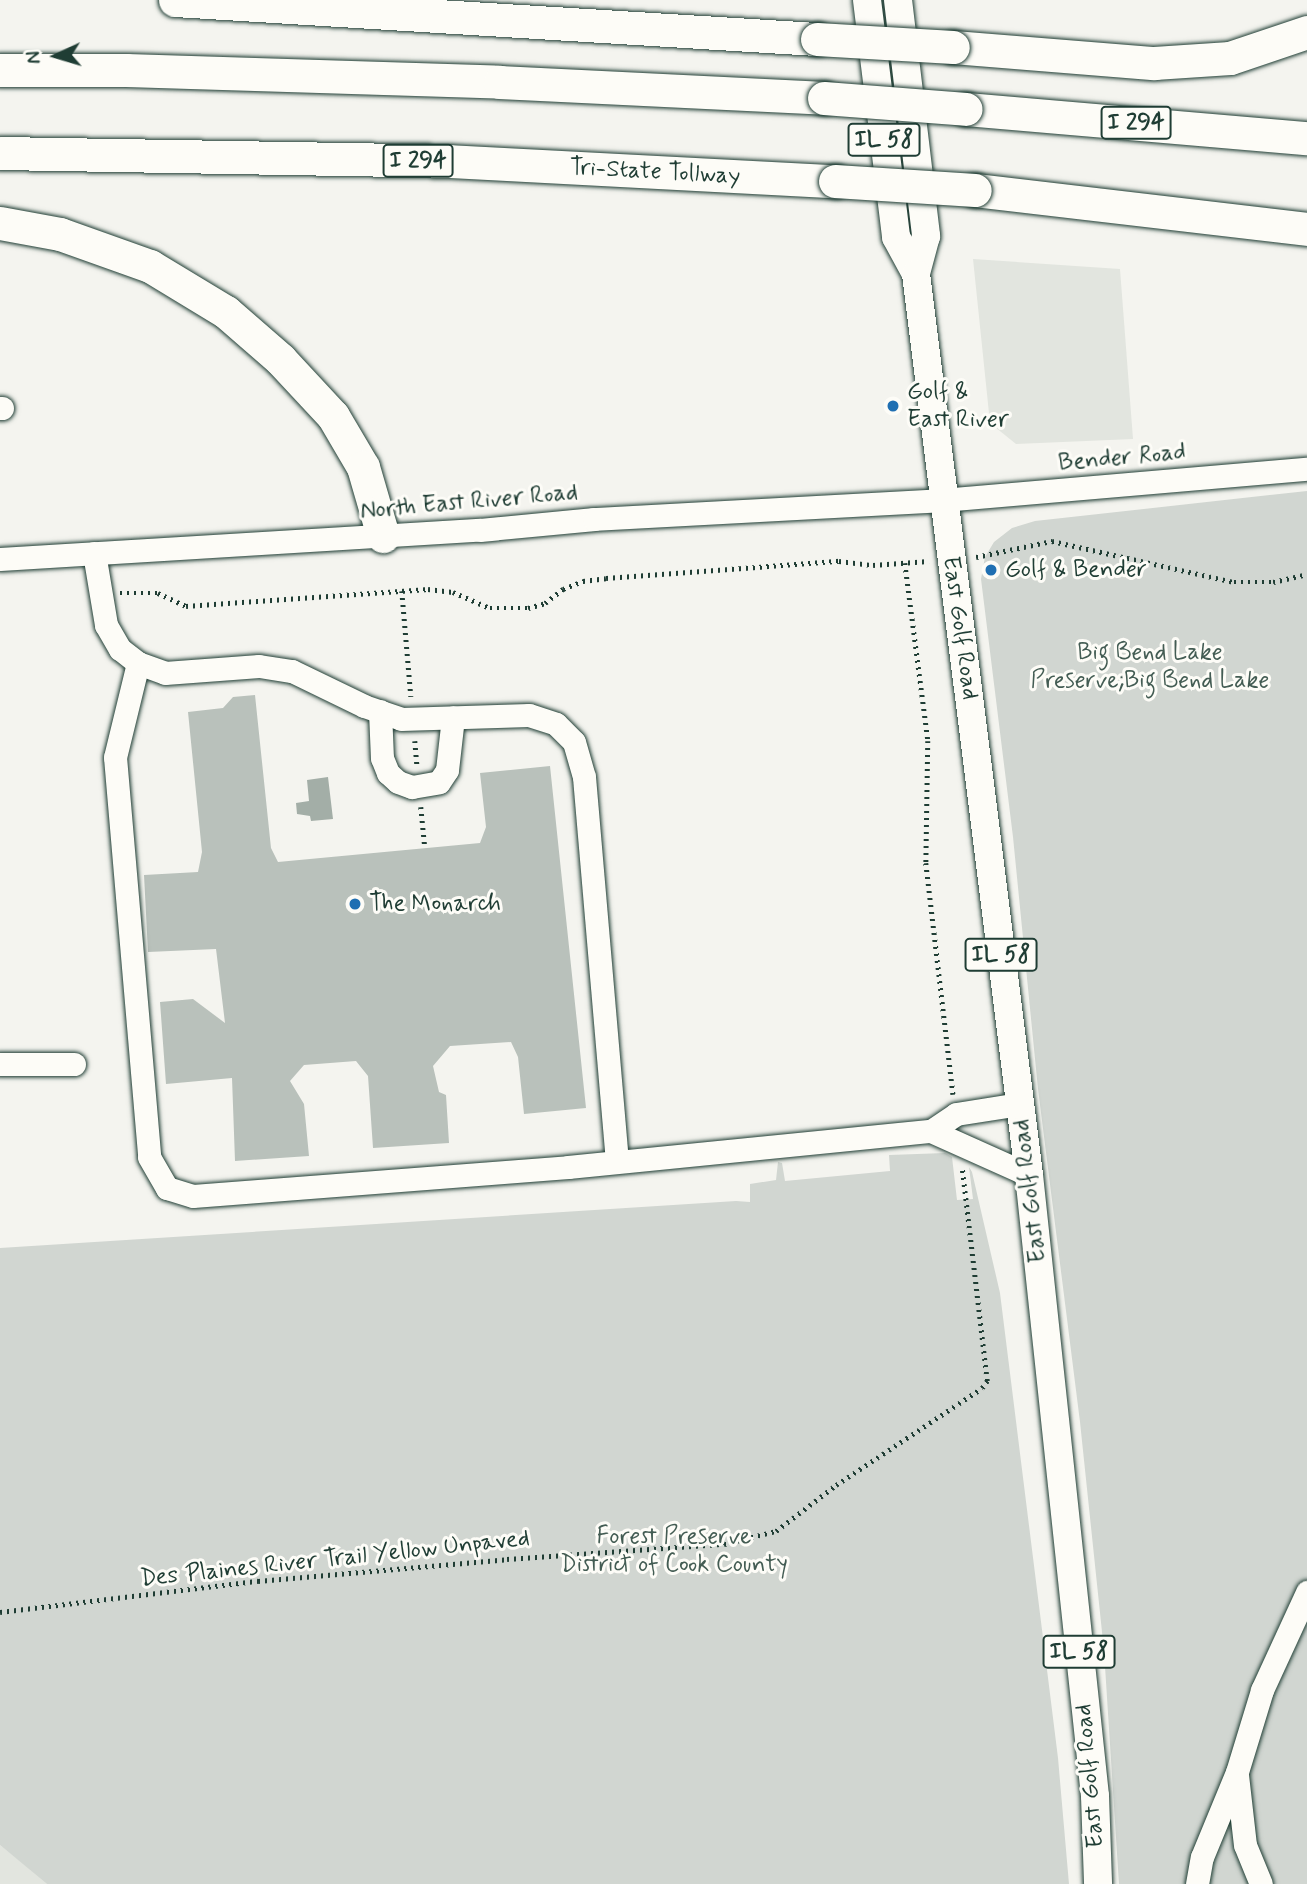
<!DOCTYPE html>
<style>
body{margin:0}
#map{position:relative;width:1307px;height:1884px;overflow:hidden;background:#f4f4ef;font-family:Mynerve,sans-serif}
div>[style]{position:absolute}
.built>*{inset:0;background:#e2e5df}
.green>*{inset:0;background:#d1d6d1}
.water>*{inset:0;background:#a3aea7}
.building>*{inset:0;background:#b9c1bb}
.path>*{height:4.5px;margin-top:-2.25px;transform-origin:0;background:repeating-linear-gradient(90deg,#1f3d34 0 2px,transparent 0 7px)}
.roads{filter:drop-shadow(0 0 2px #1f3d34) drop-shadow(0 0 2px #1f3d34)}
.minor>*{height:23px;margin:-11.5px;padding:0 11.5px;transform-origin:11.5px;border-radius:11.5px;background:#fdfcf7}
.major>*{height:28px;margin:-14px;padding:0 14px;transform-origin:14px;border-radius:14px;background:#fdfcf7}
.highway>*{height:33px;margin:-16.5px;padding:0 16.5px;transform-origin:16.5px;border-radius:16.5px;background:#fdfcf7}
.bridges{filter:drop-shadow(0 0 2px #1f3d34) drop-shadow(0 0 2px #1f3d34)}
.highway-bridge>*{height:33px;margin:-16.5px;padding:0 16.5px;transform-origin:16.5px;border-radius:16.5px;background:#fdfcf7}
.dots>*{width:19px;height:19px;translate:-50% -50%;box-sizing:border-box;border:4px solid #fdfcf7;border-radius:50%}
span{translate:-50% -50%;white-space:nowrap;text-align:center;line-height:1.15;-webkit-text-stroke:6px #fdfcf7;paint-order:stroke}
.shield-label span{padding:2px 5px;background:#fdfcf7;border:2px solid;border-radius:5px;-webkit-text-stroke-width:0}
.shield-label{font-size:23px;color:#1f3d34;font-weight:700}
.street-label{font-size:24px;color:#1f3d34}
.poi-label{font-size:24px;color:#1f3d34}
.left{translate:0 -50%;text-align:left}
.park-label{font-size:24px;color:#435c53}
.north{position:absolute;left:21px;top:21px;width:70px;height:70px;-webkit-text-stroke:5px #fdfcf7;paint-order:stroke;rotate:266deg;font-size:19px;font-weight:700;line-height:28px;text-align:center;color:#1f3d34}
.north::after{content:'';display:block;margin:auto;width:24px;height:32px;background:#1f3d34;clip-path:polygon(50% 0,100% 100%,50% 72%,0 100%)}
</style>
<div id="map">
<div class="built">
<i style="clip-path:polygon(973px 259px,1120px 269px,1133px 439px,1016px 444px,990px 423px)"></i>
<i style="clip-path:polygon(0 1845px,20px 1861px,47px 1884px,0 1884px)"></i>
</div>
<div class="green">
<i style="clip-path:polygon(1307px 491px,1307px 1884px,1119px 1884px,1104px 1651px,1080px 1422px,1038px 1089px,1013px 837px,981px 579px,985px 557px,994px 542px,1012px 528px,1035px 521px)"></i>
<i style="clip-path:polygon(945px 1153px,952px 1157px,957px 1200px,973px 1199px,969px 1167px,972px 1172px,1000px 1293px,1058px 1758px,1069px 1884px,47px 1884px,0 1845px,0 1248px,736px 1201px,750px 1202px,750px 1184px,776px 1180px,778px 1162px,782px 1163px,785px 1181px,890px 1171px,889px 1155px)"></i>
</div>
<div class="water">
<i style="clip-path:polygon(328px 777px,333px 819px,311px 821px,310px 816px,297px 814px,296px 803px,309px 801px,307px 780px)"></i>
</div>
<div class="building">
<i style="clip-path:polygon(255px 695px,271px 848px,278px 862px,480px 843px,486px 827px,480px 773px,550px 766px,586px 1108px,524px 1114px,518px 1057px,511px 1042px,450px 1046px,433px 1066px,439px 1092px,446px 1095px,449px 1143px,373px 1148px,368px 1076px,356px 1061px,304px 1065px,290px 1081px,304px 1104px,309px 1156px,235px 1161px,232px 1078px,166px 1084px,160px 1002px,193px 999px,225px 1023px,216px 949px,148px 952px,144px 875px,198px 872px,202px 852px,188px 712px,223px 708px,233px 697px)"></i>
</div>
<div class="path">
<i style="left:976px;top:557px;width:78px;rotate:-11.9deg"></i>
<i style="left:1052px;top:541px;width:187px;rotate:12.7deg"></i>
<i style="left:1234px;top:582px;width:39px"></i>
<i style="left:1273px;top:582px;width:35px;rotate:-13deg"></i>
<i style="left:905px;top:563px;width:179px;rotate:82.6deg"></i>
<i style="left:928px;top:741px;width:122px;rotate:90.9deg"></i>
<i style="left:926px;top:863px;width:233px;rotate:83.3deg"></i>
<i style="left:402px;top:591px;width:106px;rotate:85.1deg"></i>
<i style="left:120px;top:593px;width:38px"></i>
<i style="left:158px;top:593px;width:31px;rotate:25deg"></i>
<i style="left:186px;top:606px;width:243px;rotate:-4deg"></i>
<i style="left:428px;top:589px;width:25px;rotate:7deg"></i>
<i style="left:453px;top:592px;width:40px;rotate:23.4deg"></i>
<i style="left:490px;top:608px;width:38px"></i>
<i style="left:528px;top:608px;width:18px;rotate:-16deg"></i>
<i style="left:545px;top:603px;width:23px;rotate:-38deg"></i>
<i style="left:563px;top:589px;width:22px;rotate:-22deg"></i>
<i style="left:583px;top:581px;width:23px;rotate:-7deg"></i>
<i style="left:606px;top:578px;width:234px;rotate:-4.2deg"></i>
<i style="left:839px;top:561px;width:34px;rotate:7deg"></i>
<i style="left:873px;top:565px;width:56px;rotate:-4.1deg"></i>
<i style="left:415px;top:741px;width:23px;rotate:85deg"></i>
<i style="left:421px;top:807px;width:41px;rotate:84.4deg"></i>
<i style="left:0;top:1612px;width:260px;rotate:-6.9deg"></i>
<i style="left:258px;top:1581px;width:250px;rotate:-5deg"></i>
<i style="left:507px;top:1559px;width:218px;rotate:-4deg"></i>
<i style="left:724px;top:1544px;width:54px;rotate:-14deg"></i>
<i style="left:776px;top:1531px;width:76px;rotate:-37.5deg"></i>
<i style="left:836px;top:1485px;width:175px;rotate:-33.6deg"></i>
<i style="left:982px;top:1388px;width:9px;rotate:-54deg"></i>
<i style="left:987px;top:1381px;width:213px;rotate:-96.7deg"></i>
</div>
<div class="roads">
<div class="minor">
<i style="left:0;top:408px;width:2px"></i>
<i style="left:94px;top:553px;width:73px;rotate:80.5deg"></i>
<i style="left:106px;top:625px;width:28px;rotate:60deg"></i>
<i style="left:120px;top:649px;width:23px;rotate:38deg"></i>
<i style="left:138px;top:663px;width:29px;rotate:20deg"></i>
<i style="left:165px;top:673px;width:94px;rotate:-4.3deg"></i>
<i style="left:259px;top:666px;width:33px;rotate:9deg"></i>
<i style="left:292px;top:671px;width:80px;rotate:25.9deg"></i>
<i style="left:364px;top:706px;width:39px;rotate:19deg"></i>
<i style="left:401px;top:719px;width:128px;rotate:-1.8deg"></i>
<i style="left:529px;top:715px;width:28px;rotate:18deg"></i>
<i style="left:556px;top:724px;width:25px;rotate:45deg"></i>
<i style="left:574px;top:742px;width:36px;rotate:74deg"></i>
<i style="left:584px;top:777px;width:384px;rotate:85.1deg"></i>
<i style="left:0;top:559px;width:481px;rotate:-3.5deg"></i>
<i style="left:480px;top:530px;width:115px;rotate:-5.5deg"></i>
<i style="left:594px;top:519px;width:349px;rotate:-3.1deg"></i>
<i style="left:942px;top:500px;width:366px;rotate:-4.9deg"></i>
<i style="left:138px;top:663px;width:97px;rotate:103.7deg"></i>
<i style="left:115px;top:757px;width:401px;rotate:85.1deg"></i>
<i style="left:149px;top:1157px;width:36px;rotate:60deg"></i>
<i style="left:167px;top:1188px;width:27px;rotate:17deg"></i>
<i style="left:193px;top:1196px;width:376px;rotate:-4.4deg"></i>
<i style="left:568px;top:1167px;width:365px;rotate:-5.7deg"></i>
<i style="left:931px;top:1131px;width:30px;rotate:-34deg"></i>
<i style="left:956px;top:1114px;width:65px;rotate:-8.9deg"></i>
<i style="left:380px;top:711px;width:47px;rotate:87.6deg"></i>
<i style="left:382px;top:758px;width:16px;rotate:68deg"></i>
<i style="left:388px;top:773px;width:13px;rotate:42deg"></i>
<i style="left:398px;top:782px;width:15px;rotate:20deg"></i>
<i style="left:412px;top:787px;width:27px;rotate:-10deg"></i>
<i style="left:439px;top:782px;width:14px;rotate:-56deg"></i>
<i style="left:447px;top:770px;width:53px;rotate:-83.5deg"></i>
<i style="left:0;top:1064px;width:74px"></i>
<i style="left:931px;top:1131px;width:107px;rotate:24.2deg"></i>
<i style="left:1237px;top:1775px;width:70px;rotate:83.5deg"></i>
<i style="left:1245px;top:1845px;width:42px;rotate:67.7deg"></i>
<i style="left:1197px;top:1884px;width:27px;rotate:-80deg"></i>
<i style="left:1202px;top:1857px;width:92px;rotate:-67.6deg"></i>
<i style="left:1237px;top:1772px;width:86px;rotate:-73deg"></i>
<i style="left:1262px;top:1690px;width:108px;rotate:-65.3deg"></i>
</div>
<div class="major">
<i style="left:867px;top:0;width:239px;rotate:83deg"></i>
<i style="left:896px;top:237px;width:42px;rotate:61.6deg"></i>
<i style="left:898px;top:0;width:238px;rotate:83.2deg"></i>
<i style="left:926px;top:236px;width:39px;rotate:105deg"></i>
<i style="left:916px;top:274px;width:908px;rotate:82.85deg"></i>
<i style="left:1029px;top:1175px;width:624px;rotate:83.93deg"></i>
<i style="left:1095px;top:1796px;width:88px;rotate:88deg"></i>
</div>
<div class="highway">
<i style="left:175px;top:0;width:643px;rotate:3.48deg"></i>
<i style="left:953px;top:47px;width:202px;rotate:4.6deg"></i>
<i style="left:1154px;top:63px;width:76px;rotate:-3.8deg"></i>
<i style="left:1230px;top:58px;width:81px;rotate:-18.7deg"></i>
<i style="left:0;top:70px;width:126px"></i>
<i style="left:126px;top:70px;width:374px;rotate:1.8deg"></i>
<i style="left:500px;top:82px;width:324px;rotate:2.8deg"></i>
<i style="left:966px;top:109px;width:342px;rotate:4.9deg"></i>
<i style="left:0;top:153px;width:448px;rotate:1deg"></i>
<i style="left:448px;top:161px;width:388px;rotate:3deg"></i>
<i style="left:975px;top:190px;width:334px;rotate:6.7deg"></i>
<i style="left:0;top:223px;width:61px;rotate:10.4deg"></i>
<i style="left:60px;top:234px;width:96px;rotate:19.6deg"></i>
<i style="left:150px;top:266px;width:89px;rotate:31.2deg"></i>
<i style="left:226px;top:312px;width:72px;rotate:41deg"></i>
<i style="left:280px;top:359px;width:78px;rotate:47.1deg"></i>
<i style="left:333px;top:416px;width:59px;rotate:59.5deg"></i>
<i style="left:363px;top:467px;width:72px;rotate:73.8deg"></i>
</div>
</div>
<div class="bridges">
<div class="highway-bridge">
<i style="left:817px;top:39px;width:136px;rotate:3.4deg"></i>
<i style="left:824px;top:98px;width:142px;rotate:4.4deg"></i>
<i style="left:835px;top:181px;width:140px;rotate:3.7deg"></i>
</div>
</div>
<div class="dots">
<i style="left:893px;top:406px;background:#1f6fb2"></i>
<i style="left:991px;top:570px;background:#1f6fb2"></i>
<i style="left:355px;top:904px;background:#1f6fb2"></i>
</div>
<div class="shield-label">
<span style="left:1136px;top:123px">I 294</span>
<span style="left:884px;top:140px">IL 58</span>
<span style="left:418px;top:161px">I 294</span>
<span style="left:1001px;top:955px">IL 58</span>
<span style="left:1079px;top:1652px">IL 58</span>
</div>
<div class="street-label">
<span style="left:655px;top:172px;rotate:3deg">Tri-State Tollway</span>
<span style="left:1122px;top:458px;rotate:-5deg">Bender Road</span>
<span style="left:469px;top:502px;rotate:-5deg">North East River Road</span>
<span style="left:960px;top:628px;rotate:82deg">East Golf Road</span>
<span style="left:1030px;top:1191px;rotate:-97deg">East Golf Road</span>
<span style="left:335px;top:1559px;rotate:-6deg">Des Plaines River Trail Yellow Unpaved</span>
<span style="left:1090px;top:1776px;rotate:-95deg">East Golf Road</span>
</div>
<div class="poi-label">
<span class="left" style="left:907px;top:406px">Golf &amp;<br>East River</span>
<span class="left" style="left:1005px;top:570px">Golf &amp; Bender</span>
<span class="left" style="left:369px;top:904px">The Monarch</span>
</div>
<div class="park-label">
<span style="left:1150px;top:667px">Big Bend Lake<br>Preserve;Big Bend Lake</span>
<span style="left:674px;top:1551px">Forest Preserve<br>District of Cook County</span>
</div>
<div class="north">N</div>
</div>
